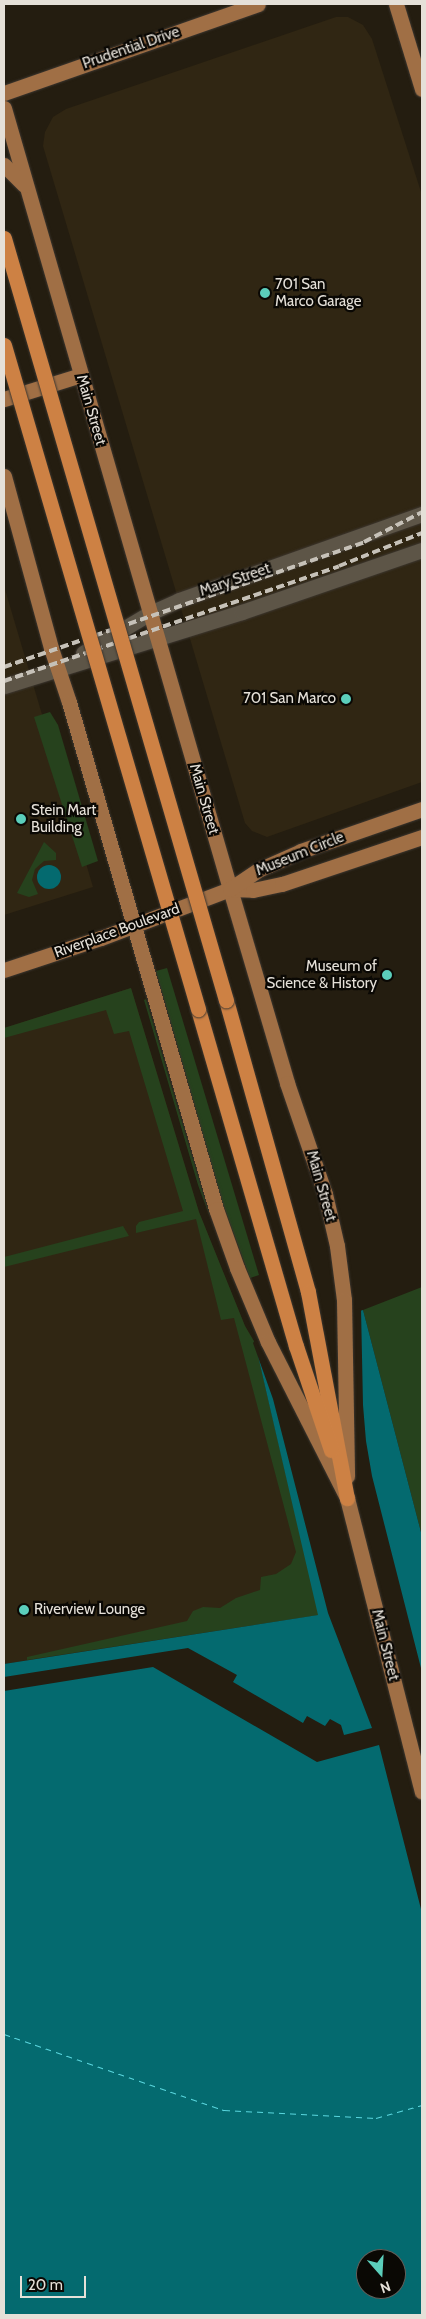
<!DOCTYPE html>
<style>
body{margin:0}
#map{position:relative;width:426px;height:2319px;overflow:hidden;background:#241d10;font-family:Cabin,sans-serif}
div>[style]{position:absolute}
.built>*{inset:0;background:#302613}
.green>*{inset:0;background:#26421d}
.water>*{inset:0;background:#046a6f}
.round{border-radius:50%}
.pier>*{inset:0;background:#241d10}
.ferry>*{height:1px;margin-top:-0.5px;transform-origin:0;background:repeating-linear-gradient(90deg,#59d6de 0 6px,transparent 0 11px)}
.roads{filter:drop-shadow(0 0 1px #3d3730) drop-shadow(0 0 1px #3d3730)}
.minor>*{height:15px;margin:-7.5px;padding:0 7.5px;transform-origin:7.5px;border-radius:7.5px;background:#5d5547}
.major>*{height:15px;margin:-7.5px;padding:0 7.5px;transform-origin:7.5px;border-radius:7.5px;background:#a06f45}
.highway>*{height:15px;margin:-7.5px;padding:0 7.5px;transform-origin:7.5px;border-radius:7.5px;background:#cd8144}
.rail>*{height:4px;margin-top:-2px;transform-origin:0;background:repeating-linear-gradient(90deg,#c6c1b8 0 8px,transparent 0 12px)}
.bridges{filter:drop-shadow(0 0 1px #3d3730) drop-shadow(0 0 1px #3d3730)}
.highway-bridge>*{height:15px;margin:-7.5px;padding:0 7.5px;transform-origin:7.5px;border-radius:7.5px;background:#cd8144}
.dots>*{width:14px;height:14px;translate:-50% -50%;box-sizing:border-box;border:2px solid #0a0804;border-radius:50%}
span{translate:-50% -50%;white-space:nowrap;text-align:center;line-height:1.15;-webkit-text-stroke:4.5px #0a0804;paint-order:stroke}
.street-label{font-size:15px;color:#e5e0d8}
.poi-label{font-size:15px;color:#e5e0d8}
.left{translate:0 -50%;text-align:left}
.right{translate:-100% -50%;text-align:right}
.frame{position:absolute;inset:0;border:5px solid #e5e0d8;pointer-events:none}
.north{position:absolute;left:356px;top:2249px;width:50px;height:50px;box-sizing:border-box;background:#0a0804;border:1px solid #625e59;border-radius:50%;rotate:161deg;font-size:14px;font-weight:700;line-height:20px;text-align:center;color:#e5e0d8}
.north::after{content:'';display:block;margin:auto;width:18px;height:22px;background:#5bcebb;clip-path:polygon(50% 0,100% 100%,50% 72%,0 100%)}
.scale{position:absolute;left:20px;top:2276px;width:66px;height:22px;box-sizing:border-box;border:2px solid #e5e0d8;border-top:0;padding-left:6px;font-size:15px;line-height:18px;white-space:nowrap;color:#e5e0d8;-webkit-text-stroke:4px #0a0804;paint-order:stroke}
</style>
<div id="map">
<div class="built">
<i style="clip-path:polygon(336px 17px,348px 17px,363px 25px,372px 39px,422px 195px,422px 782px,267px 837px,252px 831px,245px 823px,43px 146px,45px 132px,53px 117px,66px 109px)"></i>
<i style="clip-path:polygon(4px 586px,93px 887px,4px 915px)"></i>
<i style="clip-path:polygon(131px 988px,199px 1212px,245px 1326px,255px 1343px,319px 1615px,4px 1664px,4px 1028px)"></i>
</div>
<div class="green">
<i style="clip-path:polygon(50px 712px,58px 725px,98px 861px,82px 867px,34px 717px)"></i>
<i style="clip-path:polygon(44px 842px,56px 853px,56px 860px,44px 861px,35px 869px,32px 880px,38px 894px,29px 897px,17px 893px)"></i>
<i style="clip-path:polygon(167px 968px,259px 1275px,250px 1278px,223px 1204px,156px 971px)"></i>
<i style="clip-path:polygon(131px 988px,199px 1212px,245px 1326px,255px 1343px,319px 1615px,27px 1660px,27px 1657px,187px 1621px,193px 1611px,203px 1607px,220px 1608px,236px 1598px,260px 1590px,261px 1577px,276px 1574px,291px 1564px,296px 1552px,234px 1318px,221px 1320px,196px 1219px,136px 1233px,136px 1226px,139px 1222px,183px 1211px,129px 1031px,114px 1034px,106px 1010px,4px 1038px,4px 1028px)"></i>
<i style="clip-path:polygon(146px 999px,171px 1085px,210px 1217px,198px 1185px,144px 1000px)"></i>
<i style="clip-path:polygon(422px 1204px,422px 1536px,363px 1310px,422px 1287px)"></i>
<i style="clip-path:polygon(123px 1226px,129px 1236px,4px 1267px,4px 1257px)"></i>
</div>
<div class="water">
<i class="round" style="left:37px;top:865px;width:24px;height:24px"></i>
<i style="clip-path:polygon(evenodd,363px 1310px,422px 1536px,422px 2315px,4px 2315px,4px 1664px,318px 1615px,255px 1343px,363px 1310px,366px 2259px,396px 2259px,396px 2289px,366px 2289px,366px 2259px)"></i>
</div>
<div class="pier">
<i style="clip-path:polygon(361px 1308px,363px 1405px,366px 1441px,372px 1476px,422px 1672px,422px 1913px,379px 1745px,317px 1762px,153px 1667px,4px 1691px,4px 1677px,188px 1648px,237px 1675px,233px 1682px,303px 1723px,307px 1716px,325px 1726px,330px 1719px,341px 1725px,344px 1735px,372px 1728px,328px 1613px,273px 1399px,253px 1343px,255px 1340px)"></i>
</div>
<div class="ferry">
<i style="left:4px;top:2034px;width:233px;rotate:19.1deg"></i>
<i style="left:224px;top:2110px;width:152px;rotate:3deg"></i>
<i style="left:376px;top:2118px;width:48px;rotate:-15.8deg"></i>
</div>
<div class="roads">
<div class="minor">
<i style="left:83px;top:653px;width:78px;rotate:-30.8deg"></i>
<i style="left:150px;top:613px;width:32px;rotate:-24deg"></i>
<i style="left:179px;top:600px;width:258px;rotate:-19.5deg"></i>
<i style="left:4px;top:686px;width:249px;rotate:-17.3deg"></i>
<i style="left:242px;top:612px;width:190px;rotate:-19deg"></i>
</div>
<div class="major">
<i style="left:396px;top:4px;width:89px;rotate:73deg"></i>
<i style="left:4px;top:93px;width:269px;rotate:-19.3deg"></i>
<i style="left:4px;top:108px;width:813px;rotate:73.86deg"></i>
<i style="left:230px;top:889px;width:202px;rotate:73.6deg"></i>
<i style="left:287px;top:1083px;width:117px;rotate:71.1deg"></i>
<i style="left:325px;top:1194px;width:53px;rotate:77deg"></i>
<i style="left:337px;top:1246px;width:54px;rotate:82.6deg"></i>
<i style="left:344px;top:1300px;width:176px;rotate:89deg"></i>
<i style="left:4px;top:165px;width:28px;rotate:45deg"></i>
<i style="left:4px;top:399px;width:81px;rotate:-17.3deg"></i>
<i style="left:4px;top:476px;width:178px;rotate:74.7deg"></i>
<i style="left:51px;top:648px;width:57px;rotate:71.6deg"></i>
<i style="left:69px;top:702px;width:528px;rotate:73.83deg"></i>
<i style="left:216px;top:1209px;width:63px;rotate:70.4deg"></i>
<i style="left:237px;top:1268px;width:80px;rotate:67.3deg"></i>
<i style="left:268px;top:1342px;width:175px;rotate:63.1deg"></i>
<i style="left:347px;top:1498px;width:303px;rotate:75.7deg"></i>
<i style="left:230px;top:889px;width:23px;rotate:2deg"></i>
<i style="left:253px;top:890px;width:30px;rotate:-12deg"></i>
<i style="left:282px;top:884px;width:148px;rotate:-18.6deg"></i>
<i style="left:4px;top:970px;width:102px;rotate:-18.3deg"></i>
<i style="left:101px;top:938px;width:138px;rotate:-20.8deg"></i>
<i style="left:230px;top:889px;width:34px;rotate:-34deg"></i>
<i style="left:258px;top:870px;width:47px;rotate:-23.8deg"></i>
<i style="left:301px;top:851px;width:128px;rotate:-19.1deg"></i>
</div>
<div class="highway">
<i style="left:226px;top:1000px;width:303px;rotate:74.3deg"></i>
<i style="left:308px;top:1292px;width:210px;rotate:79.3deg"></i>
<i style="left:198px;top:1009px;width:351px;rotate:73.8deg"></i>
<i style="left:296px;top:1346px;width:110px;rotate:71.4deg"></i>
</div>
</div>
<div class="rail">
<i style="left:4px;top:667px;width:381px;rotate:-19.1deg"></i>
<i style="left:364px;top:542px;width:65px;rotate:-27.3deg"></i>
<i style="left:4px;top:681px;width:354px;rotate:-18.9deg"></i>
<i style="left:339px;top:566px;width:89px;rotate:-21.7deg"></i>
</div>
<div class="bridges">
<div class="highway-bridge">
<i style="left:4px;top:238px;width:794px;rotate:73.76deg"></i>
<i style="left:4px;top:345px;width:692px;rotate:73.71deg"></i>
</div>
</div>
<div class="dots">
<i style="left:265px;top:293px;background:#5bcebb"></i>
<i style="left:346px;top:699px;background:#5bcebb"></i>
<i style="left:21px;top:819px;background:#5bcebb"></i>
<i style="left:387px;top:975px;background:#5bcebb"></i>
<i style="left:24px;top:1610px;background:#5bcebb"></i>
</div>
<div class="street-label">
<span style="left:131px;top:48px;rotate:-19deg">Prudential Drive</span>
<span style="left:91px;top:410px;rotate:74deg">Main Street</span>
<span style="left:235px;top:580px;rotate:-19deg">Mary Street</span>
<span style="left:204px;top:799px;rotate:74deg">Main Street</span>
<span style="left:300px;top:854px;rotate:-22deg">Museum Circle</span>
<span style="left:117px;top:931px;rotate:-20deg">Riverplace Boulevard</span>
<span style="left:321px;top:1186px;rotate:74deg">Main Street</span>
<span style="left:385px;top:1645px;rotate:76deg">Main Street</span>
</div>
<div class="poi-label">
<span class="left" style="left:275px;top:293px">701 San<br>Marco Garage</span>
<span class="right" style="left:336px;top:699px">701 San Marco</span>
<span class="left" style="left:31px;top:819px">Stein Mart<br>Building</span>
<span class="right" style="left:377px;top:975px">Museum of<br>Science &amp; History</span>
<span class="left" style="left:34px;top:1610px">Riverview Lounge</span>
</div>
<div class="frame"></div>
<div class="north">N</div>
<div class="scale">20 m</div>
</div>
